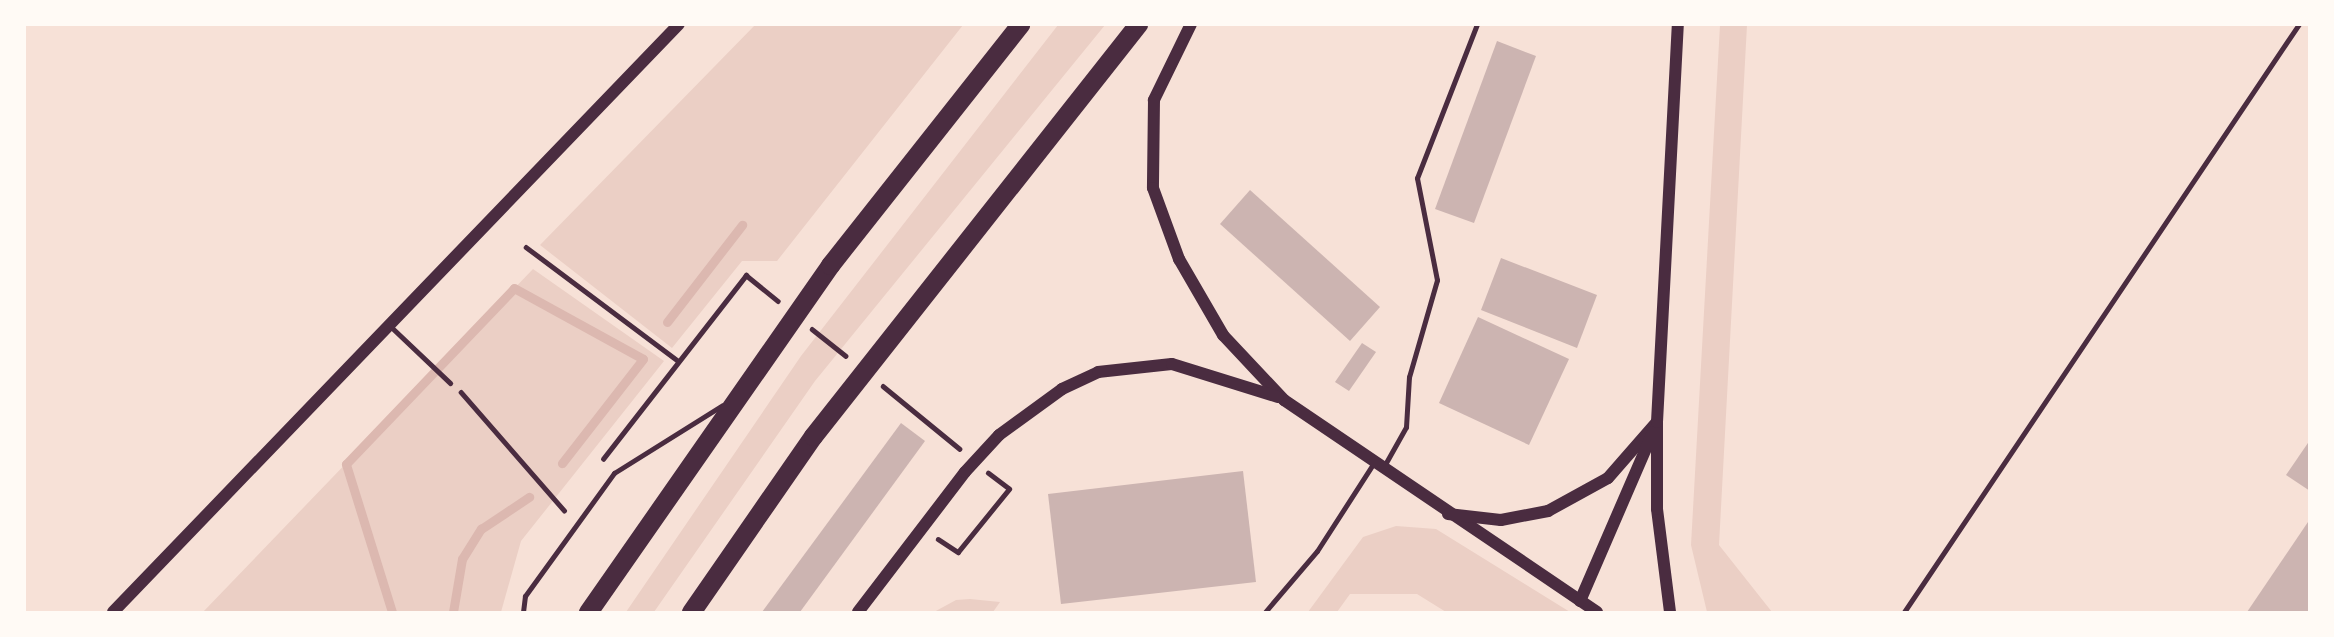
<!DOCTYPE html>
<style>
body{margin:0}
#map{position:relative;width:2334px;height:637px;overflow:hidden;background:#f7e1d7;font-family:Overpass,sans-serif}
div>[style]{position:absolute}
.green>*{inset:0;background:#ebcfc5}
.stream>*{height:9px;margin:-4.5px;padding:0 4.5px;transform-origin:4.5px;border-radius:4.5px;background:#dcb8b0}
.building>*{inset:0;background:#ccb4b1}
.path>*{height:4.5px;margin:-2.25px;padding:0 2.25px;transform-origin:2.25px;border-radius:2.25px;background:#4a2c40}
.service>*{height:5px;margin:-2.5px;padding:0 2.5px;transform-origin:2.5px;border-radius:2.5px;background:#4a2c40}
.tertiary>*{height:12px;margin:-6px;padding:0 6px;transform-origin:6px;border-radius:6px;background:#4a2c40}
.trunk>*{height:19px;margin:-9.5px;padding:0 9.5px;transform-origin:9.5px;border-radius:9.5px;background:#4a2c40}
span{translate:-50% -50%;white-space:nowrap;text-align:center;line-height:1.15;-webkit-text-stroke:7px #fffaf5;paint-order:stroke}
.frame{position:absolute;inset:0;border:26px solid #fffaf5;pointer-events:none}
</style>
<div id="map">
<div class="green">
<i style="clip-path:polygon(756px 24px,963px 25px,777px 261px,742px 261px,672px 348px,540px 245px)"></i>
<i style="clip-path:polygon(1058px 25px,1105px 25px,815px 381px,654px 612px,626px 612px,801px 356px)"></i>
<i style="clip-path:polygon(1720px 25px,1747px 25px,1719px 545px,1772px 612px,1707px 612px,1691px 545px)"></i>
<i style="clip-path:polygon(533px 269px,664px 361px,521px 541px,501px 612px,203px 612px)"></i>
<i style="clip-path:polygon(1396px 526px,1436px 529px,1570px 612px,1446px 612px,1417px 594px,1350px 594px,1337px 612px,1308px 612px,1363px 537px)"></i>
<i style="clip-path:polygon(956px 600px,970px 599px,1000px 602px,993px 612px,934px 612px)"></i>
</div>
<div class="stream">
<i style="left:667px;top:322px;width:123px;rotate:-52.3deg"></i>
<i style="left:392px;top:612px;width:155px;rotate:-107.3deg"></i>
<i style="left:346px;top:464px;width:243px;rotate:-46.3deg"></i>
<i style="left:514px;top:288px;width:147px;rotate:28.8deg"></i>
<i style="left:643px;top:359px;width:132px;rotate:127.9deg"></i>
<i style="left:453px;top:612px;width:54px;rotate:-80.4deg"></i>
<i style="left:462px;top:559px;width:36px;rotate:-58deg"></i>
<i style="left:481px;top:529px;width:58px;rotate:-33.7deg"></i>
</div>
<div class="building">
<i style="clip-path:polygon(1497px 41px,1536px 56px,1474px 223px,1435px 209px)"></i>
<i style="clip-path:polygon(1250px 190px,1380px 307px,1350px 341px,1220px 224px)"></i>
<i style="clip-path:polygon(1501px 258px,1597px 295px,1577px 348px,1481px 310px)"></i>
<i style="clip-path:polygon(1478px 317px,1569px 359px,1529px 445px,1439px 403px)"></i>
<i style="clip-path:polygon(1362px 343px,1376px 352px,1349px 391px,1335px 382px)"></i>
<i style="clip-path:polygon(901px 423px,925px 441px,800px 612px,762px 612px)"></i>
<i style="clip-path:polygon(2310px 440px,2310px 491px,2286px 475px)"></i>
<i style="clip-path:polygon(1243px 471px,1256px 582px,1061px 604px,1048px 494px)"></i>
<i style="clip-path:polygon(2310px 519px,2310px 612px,2247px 612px)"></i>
</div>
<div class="path">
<i style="left:526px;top:247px;width:189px;rotate:36.8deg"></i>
<i style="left:812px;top:329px;width:43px;rotate:38.5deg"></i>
<i style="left:883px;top:386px;width:99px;rotate:39.3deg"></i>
<i style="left:461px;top:392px;width:157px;rotate:48.9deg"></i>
<i style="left:603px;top:459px;width:233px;rotate:-52.1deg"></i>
<i style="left:746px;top:275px;width:41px;rotate:39.1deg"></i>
<i style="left:938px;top:539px;width:24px;rotate:33deg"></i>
<i style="left:958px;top:552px;width:81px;rotate:-51deg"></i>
<i style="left:1009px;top:489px;width:26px;rotate:-143deg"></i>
</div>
<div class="service">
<i style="left:390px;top:326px;width:83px;rotate:43.5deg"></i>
<i style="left:1383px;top:468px;width:47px;rotate:-60.7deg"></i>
<i style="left:1406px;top:427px;width:50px;rotate:-86.6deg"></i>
<i style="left:1409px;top:377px;width:101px;rotate:-73.9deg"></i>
<i style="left:1437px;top:280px;width:104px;rotate:-101.1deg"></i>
<i style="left:1417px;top:178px;width:165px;rotate:-68.7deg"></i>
<i style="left:523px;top:612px;width:16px;rotate:-83deg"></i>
<i style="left:525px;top:596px;width:152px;rotate:-54.1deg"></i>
<i style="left:614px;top:473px;width:128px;rotate:-32deg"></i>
<i style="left:1265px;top:612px;width:80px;rotate:-49.6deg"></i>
<i style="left:1317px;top:551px;width:103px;rotate:-57.2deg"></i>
<i style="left:1904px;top:612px;width:708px;rotate:-56.11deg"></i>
</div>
<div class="tertiary">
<i style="left:1191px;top:24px;width:85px;rotate:116deg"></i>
<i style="left:1154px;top:100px;width:88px;rotate:90.7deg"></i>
<i style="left:1153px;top:188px;width:76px;rotate:69.9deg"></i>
<i style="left:1179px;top:259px;width:88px;rotate:59.9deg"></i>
<i style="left:1223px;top:335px;width:89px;rotate:46.8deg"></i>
<i style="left:1284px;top:400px;width:378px;rotate:34.1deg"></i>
<i style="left:1448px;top:514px;width:53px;rotate:6.5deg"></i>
<i style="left:1501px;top:520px;width:48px;rotate:-10.8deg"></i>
<i style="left:1548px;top:511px;width:68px;rotate:-28.8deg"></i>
<i style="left:1608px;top:478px;width:74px;rotate:-48.8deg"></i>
<i style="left:1580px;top:601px;width:184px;rotate:-66.6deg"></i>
<i style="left:113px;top:612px;width:816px;rotate:-46.09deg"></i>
<i style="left:858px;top:612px;width:176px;rotate:-52.6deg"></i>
<i style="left:965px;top:472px;width:50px;rotate:-47.4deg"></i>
<i style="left:999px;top:435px;width:78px;rotate:-36.1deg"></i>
<i style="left:1062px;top:389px;width:40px;rotate:-25deg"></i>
<i style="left:1098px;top:372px;width:74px;rotate:-6.2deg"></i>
<i style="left:1172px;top:364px;width:111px;rotate:17.3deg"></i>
<i style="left:1670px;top:612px;width:104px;rotate:-97.2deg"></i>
<i style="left:1657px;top:509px;width:87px;rotate:-90deg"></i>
<i style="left:1657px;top:422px;width:399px;rotate:-87deg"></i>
</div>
<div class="trunk">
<i style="left:588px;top:612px;width:423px;rotate:-55.1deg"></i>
<i style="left:830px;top:265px;width:307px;rotate:-51.7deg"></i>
<i style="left:691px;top:612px;width:214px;rotate:-55.3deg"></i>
<i style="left:813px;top:436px;width:525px;rotate:-51.73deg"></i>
</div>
<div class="frame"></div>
</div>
